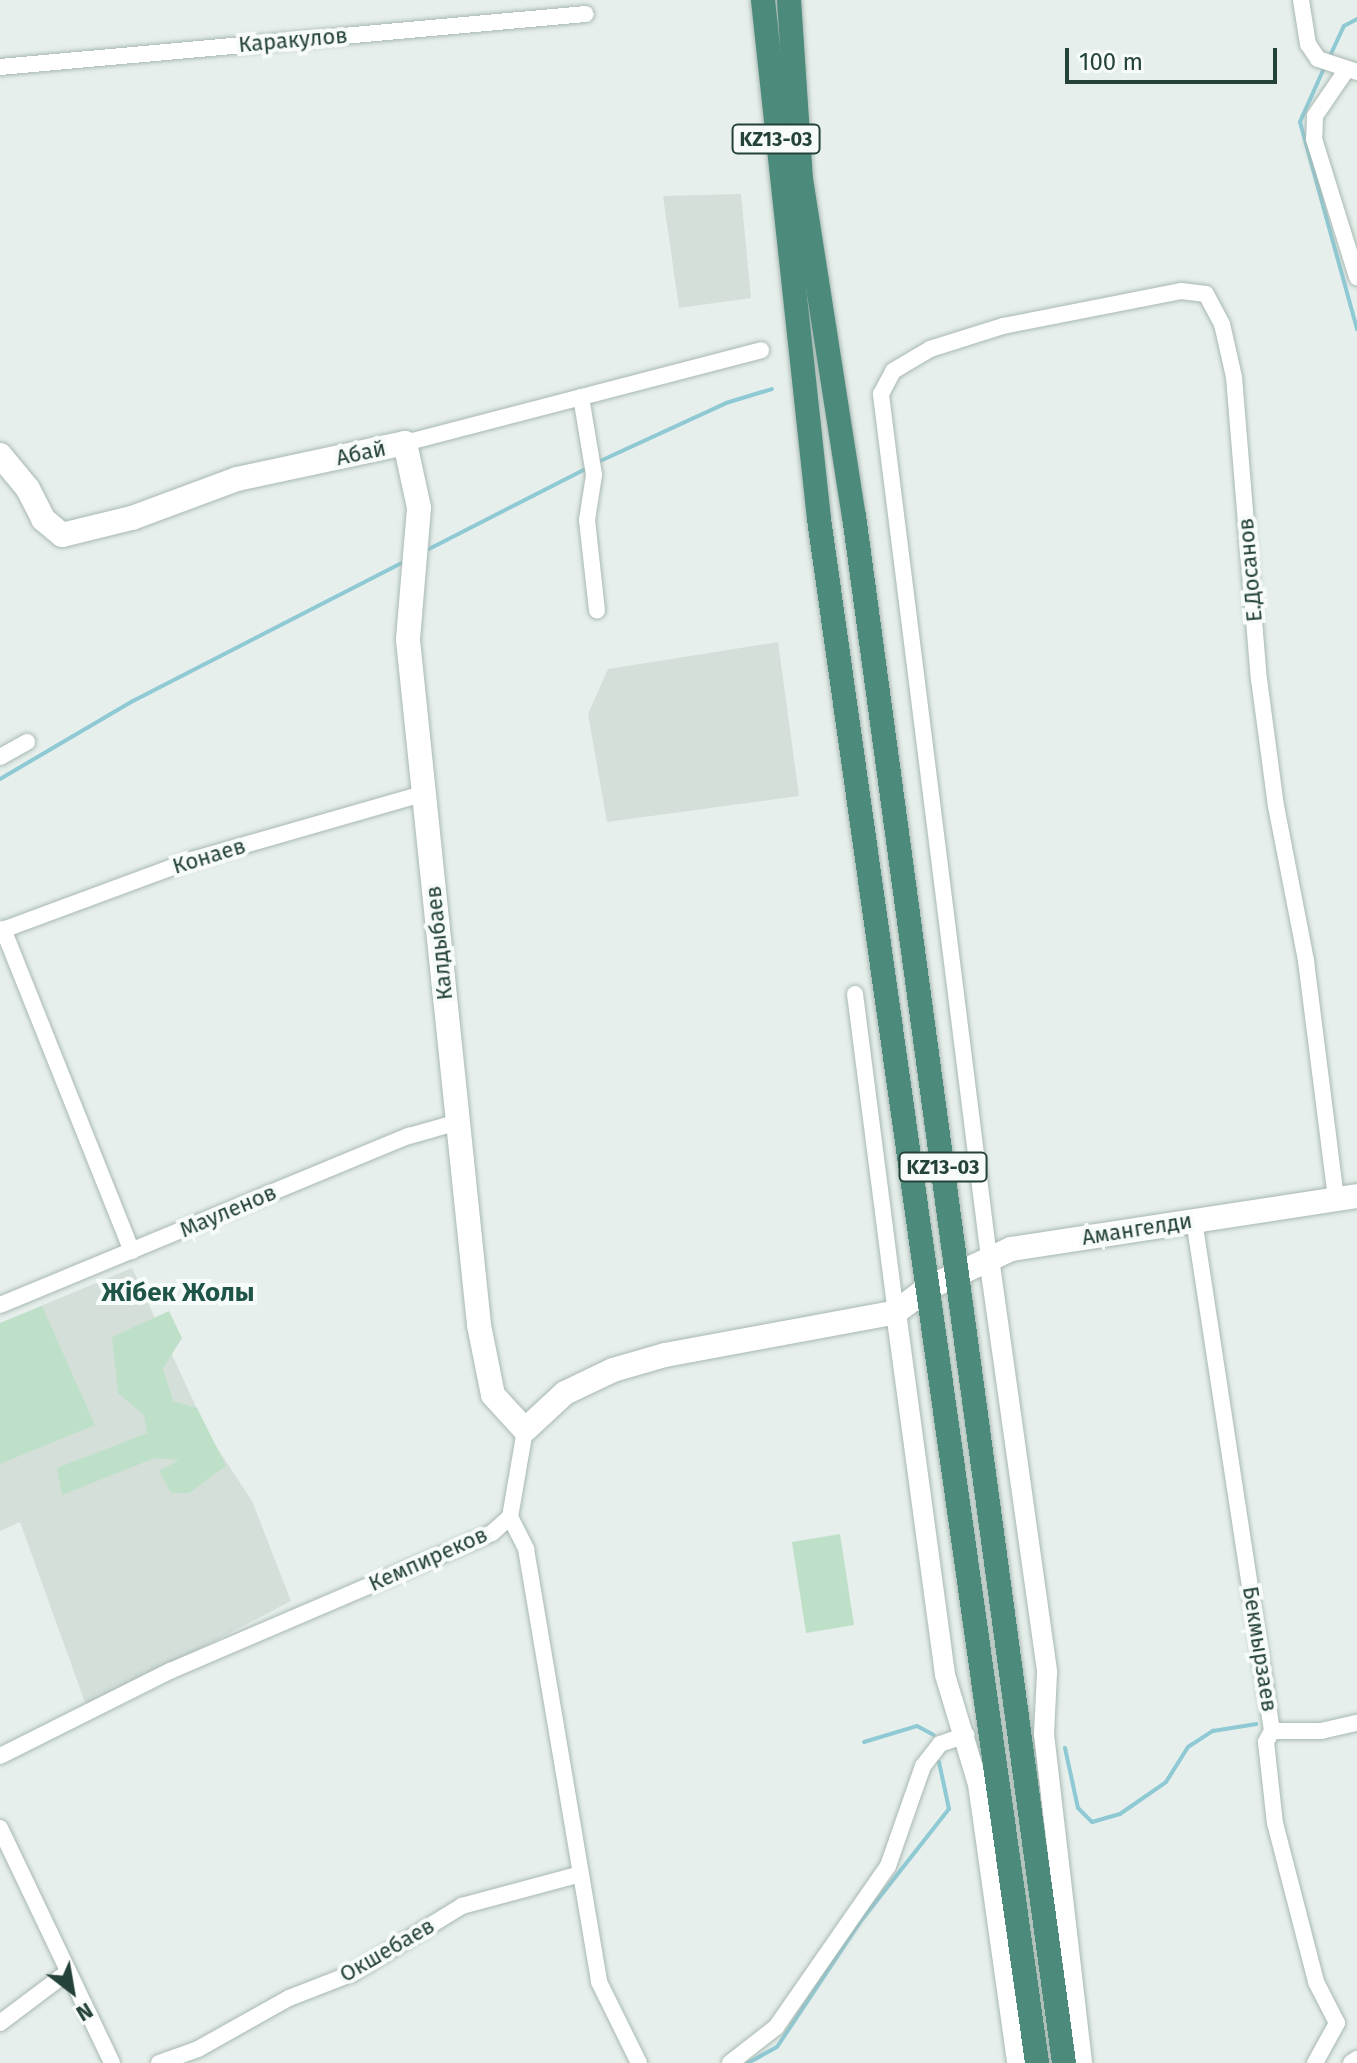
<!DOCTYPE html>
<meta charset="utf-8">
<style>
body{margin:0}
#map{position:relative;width:1357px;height:2063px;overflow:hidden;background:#e6efeb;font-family:"Fira Sans",sans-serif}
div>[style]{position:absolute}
.built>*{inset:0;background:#d4dfda}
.green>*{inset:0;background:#bfe0c8}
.stream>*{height:4px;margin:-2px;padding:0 2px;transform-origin:2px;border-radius:2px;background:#8ec9d4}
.roads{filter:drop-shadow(0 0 2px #a8b8b2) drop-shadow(0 0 2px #a8b8b2)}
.minor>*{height:16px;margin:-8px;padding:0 8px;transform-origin:8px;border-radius:8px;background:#fff}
.tertiary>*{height:20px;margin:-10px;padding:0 10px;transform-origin:10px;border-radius:10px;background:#fff}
.secondary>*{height:24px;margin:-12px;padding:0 12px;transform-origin:12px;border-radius:12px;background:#fff}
.trunk>*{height:24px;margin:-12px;padding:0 12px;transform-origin:12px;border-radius:12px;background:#4c8a7c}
span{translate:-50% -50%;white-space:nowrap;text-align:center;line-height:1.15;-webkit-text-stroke:8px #f7fbf9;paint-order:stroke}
.shield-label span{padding:2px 6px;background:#f7fbf9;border:2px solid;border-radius:6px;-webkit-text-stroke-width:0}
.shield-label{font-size:20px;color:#24423a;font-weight:700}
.street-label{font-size:22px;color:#24423a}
.quarter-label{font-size:26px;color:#1f5548;font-weight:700}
.north{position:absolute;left:32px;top:1951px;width:80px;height:80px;-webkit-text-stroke:6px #f7fbf9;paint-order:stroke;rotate:149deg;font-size:22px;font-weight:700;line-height:32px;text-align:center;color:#24423a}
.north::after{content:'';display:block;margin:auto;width:28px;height:36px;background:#24423a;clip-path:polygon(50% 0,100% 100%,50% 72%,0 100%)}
.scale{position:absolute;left:1065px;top:48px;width:212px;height:36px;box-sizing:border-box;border:4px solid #24423a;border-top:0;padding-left:10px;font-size:24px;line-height:28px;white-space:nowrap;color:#24423a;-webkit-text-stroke:6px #f7fbf9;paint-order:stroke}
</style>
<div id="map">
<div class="built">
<i style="clip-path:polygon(741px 194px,751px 298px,679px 308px,663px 196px)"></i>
<i style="clip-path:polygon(778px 642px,799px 796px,607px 822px,588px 714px,608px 669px)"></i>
<i style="clip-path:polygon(132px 1268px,210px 1437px,252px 1501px,291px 1601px,87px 1708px,20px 1522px,0 1531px,0 1323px)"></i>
</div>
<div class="green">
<i style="clip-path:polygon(42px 1306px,95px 1425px,0 1464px,0 1323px)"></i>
<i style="clip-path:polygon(169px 1311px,182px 1338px,163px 1368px,173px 1401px,197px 1408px,226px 1466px,189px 1493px,171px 1493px,159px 1471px,179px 1460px,155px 1458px,62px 1495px,57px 1468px,147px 1433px,144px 1415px,118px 1393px,112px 1337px)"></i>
<i style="clip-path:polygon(840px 1534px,854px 1625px,806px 1633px,792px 1542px)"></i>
</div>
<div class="stream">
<i style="left:1329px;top:58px;width:35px;rotate:-65deg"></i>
<i style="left:1344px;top:26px;width:15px;rotate:-28deg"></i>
<i style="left:1325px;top:66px;width:61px;rotate:114.1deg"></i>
<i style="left:1300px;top:122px;width:215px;rotate:74.6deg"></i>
<i style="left:598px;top:462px;width:141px;rotate:-24.7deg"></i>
<i style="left:726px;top:403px;width:48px;rotate:-16.9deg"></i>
<i style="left:429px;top:549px;width:178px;rotate:-27.1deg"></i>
<i style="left:0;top:779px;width:154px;rotate:-30.4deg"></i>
<i style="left:133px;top:701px;width:302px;rotate:-27.2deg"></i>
<i style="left:864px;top:1742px;width:55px;rotate:-16.8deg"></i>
<i style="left:917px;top:1726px;width:19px;rotate:28deg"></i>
<i style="left:1065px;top:1748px;width:61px;rotate:77.8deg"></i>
<i style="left:1078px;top:1808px;width:20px;rotate:45deg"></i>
<i style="left:1092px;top:1822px;width:29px;rotate:-16deg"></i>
<i style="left:1120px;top:1814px;width:56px;rotate:-34.8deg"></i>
<i style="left:1166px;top:1782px;width:41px;rotate:-57.8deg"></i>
<i style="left:1188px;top:1747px;width:30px;rotate:-33deg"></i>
<i style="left:1213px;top:1731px;width:44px;rotate:-9.2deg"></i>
<i style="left:748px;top:2063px;width:33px;rotate:-29deg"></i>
<i style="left:777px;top:2047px;width:150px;rotate:-56.4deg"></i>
<i style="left:860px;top:1922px;width:144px;rotate:-51.8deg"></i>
<i style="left:949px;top:1809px;width:48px;rotate:-102deg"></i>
</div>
<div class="roads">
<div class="minor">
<i style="left:1301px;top:0;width:45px;rotate:81deg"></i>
<i style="left:1308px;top:44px;width:18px;rotate:56deg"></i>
<i style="left:1318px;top:59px;width:41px;rotate:18.4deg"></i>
<i style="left:0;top:67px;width:588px;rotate:-5.17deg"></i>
<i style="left:1345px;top:72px;width:53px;rotate:124.3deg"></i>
<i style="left:1315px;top:116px;width:23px;rotate:92deg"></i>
<i style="left:1314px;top:139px;width:145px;rotate:72.7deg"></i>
<i style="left:581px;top:397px;width:79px;rotate:80.5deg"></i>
<i style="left:594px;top:475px;width:46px;rotate:98.8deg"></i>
<i style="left:587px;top:520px;width:91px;rotate:83.7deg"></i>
<i style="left:405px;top:443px;width:368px;rotate:-14.6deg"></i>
<i style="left:0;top:757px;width:31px;rotate:-29deg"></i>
<i style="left:3px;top:929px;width:347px;rotate:68.2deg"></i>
<i style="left:0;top:931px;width:205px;rotate:-20.3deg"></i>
<i style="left:192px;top:860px;width:239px;rotate:-16deg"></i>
<i style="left:855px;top:994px;width:321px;rotate:82.7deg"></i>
<i style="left:1194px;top:1220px;width:517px;rotate:81.32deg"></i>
<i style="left:1272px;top:1731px;width:13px;rotate:119deg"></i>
<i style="left:1266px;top:1742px;width:81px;rotate:83.7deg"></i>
<i style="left:1275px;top:1823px;width:164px;rotate:75.5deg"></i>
<i style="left:1316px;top:1982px;width:46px;rotate:62.9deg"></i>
<i style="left:1337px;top:2023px;width:46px;rotate:118.8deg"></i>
<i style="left:989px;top:1258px;width:871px;rotate:-97.13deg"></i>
<i style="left:881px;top:394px;width:26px;rotate:-62deg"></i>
<i style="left:893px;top:371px;width:43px;rotate:-30.7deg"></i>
<i style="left:930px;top:349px;width:77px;rotate:-17.5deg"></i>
<i style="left:1003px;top:326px;width:181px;rotate:-11.1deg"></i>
<i style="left:1181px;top:291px;width:25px;rotate:7deg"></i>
<i style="left:1206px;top:294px;width:34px;rotate:62deg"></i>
<i style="left:1222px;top:324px;width:54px;rotate:77.2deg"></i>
<i style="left:1234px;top:377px;width:303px;rotate:85.3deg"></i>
<i style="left:1259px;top:679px;width:128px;rotate:82.4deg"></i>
<i style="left:1276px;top:806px;width:158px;rotate:79deg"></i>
<i style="left:1306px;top:961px;width:240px;rotate:82.8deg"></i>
<i style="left:0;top:1305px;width:443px;rotate:-22.5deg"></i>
<i style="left:409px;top:1136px;width:51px;rotate:-15.9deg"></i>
<i style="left:510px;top:1517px;width:36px;rotate:63deg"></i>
<i style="left:526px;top:1549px;width:439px;rotate:80.4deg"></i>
<i style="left:599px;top:1982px;width:90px;rotate:63.7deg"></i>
<i style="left:1272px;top:1731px;width:49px"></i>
<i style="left:1321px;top:1731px;width:37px;rotate:-13deg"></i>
<i style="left:0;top:1756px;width:190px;rotate:-26.6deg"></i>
<i style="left:170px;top:1671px;width:350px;rotate:-23.2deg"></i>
<i style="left:492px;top:1533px;width:24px;rotate:-42deg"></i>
<i style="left:510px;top:1517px;width:88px;rotate:-80.2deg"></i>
<i style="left:0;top:1828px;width:260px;rotate:64.5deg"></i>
<i style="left:0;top:2023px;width:85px;rotate:-36.9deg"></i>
<i style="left:159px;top:2063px;width:41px;rotate:-19.7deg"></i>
<i style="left:198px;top:2049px;width:104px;rotate:-29.3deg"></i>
<i style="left:289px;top:1998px;width:69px;rotate:-21.3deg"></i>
<i style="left:353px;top:1973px;width:128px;rotate:-31.6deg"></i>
<i style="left:462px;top:1906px;width:119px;rotate:-15.1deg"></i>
<i style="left:730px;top:2063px;width:58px;rotate:-38deg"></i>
<i style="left:776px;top:2027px;width:196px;rotate:-55.2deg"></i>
<i style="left:888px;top:1866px;width:106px;rotate:-70.7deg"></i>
<i style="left:923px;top:1766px;width:28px;rotate:-52deg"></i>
<i style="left:940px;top:1744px;width:28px;rotate:-19deg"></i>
<i style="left:1351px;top:2063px;width:7px;rotate:-34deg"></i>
</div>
<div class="tertiary">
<i style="left:989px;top:1258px;width:419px;rotate:82deg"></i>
<i style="left:1047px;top:1673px;width:61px;rotate:92.8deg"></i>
<i style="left:1044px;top:1734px;width:331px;rotate:83.4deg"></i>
<i style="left:896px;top:1312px;width:366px;rotate:82.3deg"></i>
<i style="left:945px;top:1675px;width:114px;rotate:73.2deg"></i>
<i style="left:978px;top:1784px;width:282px;rotate:82deg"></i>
</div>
<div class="secondary">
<i style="left:0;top:455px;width:44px;rotate:50.5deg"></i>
<i style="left:28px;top:489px;width:34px;rotate:63deg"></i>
<i style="left:43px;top:519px;width:25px;rotate:40deg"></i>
<i style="left:62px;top:535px;width:72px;rotate:-13.7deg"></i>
<i style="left:132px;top:518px;width:112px;rotate:-20.4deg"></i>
<i style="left:237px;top:479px;width:172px;rotate:-12.1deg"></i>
<i style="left:405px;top:443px;width:66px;rotate:77.8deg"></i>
<i style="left:419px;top:508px;width:132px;rotate:94.8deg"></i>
<i style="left:408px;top:640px;width:689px;rotate:84.08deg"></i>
<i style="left:479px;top:1325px;width:71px;rotate:78.7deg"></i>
<i style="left:493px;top:1395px;width:47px;rotate:47.6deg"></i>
<i style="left:525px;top:1430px;width:54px;rotate:-42.8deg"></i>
<i style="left:565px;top:1393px;width:53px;rotate:-25.6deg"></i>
<i style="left:613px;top:1370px;width:54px;rotate:-16.1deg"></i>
<i style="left:665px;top:1355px;width:235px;rotate:-10.5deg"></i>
<i style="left:896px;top:1312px;width:38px;rotate:-37deg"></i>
<i style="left:926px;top:1289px;width:94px;rotate:-25.2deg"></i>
<i style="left:1011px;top:1249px;width:350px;rotate:-8.7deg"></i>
</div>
<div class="trunk">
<i style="left:763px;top:0;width:522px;rotate:83.84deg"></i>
<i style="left:819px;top:519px;width:1559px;rotate:81.96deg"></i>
<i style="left:789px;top:0;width:179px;rotate:86.2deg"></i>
<i style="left:801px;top:179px;width:341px;rotate:81.1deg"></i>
<i style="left:854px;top:516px;width:1561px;rotate:82.27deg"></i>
</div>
</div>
<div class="shield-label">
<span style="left:776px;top:139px">KZ13-03</span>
<span style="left:943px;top:1167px">KZ13-03</span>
</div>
<div class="street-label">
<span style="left:293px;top:40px;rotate:-5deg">Каракулов</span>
<span style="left:361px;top:453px;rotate:-12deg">Абай</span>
<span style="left:1250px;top:570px;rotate:-95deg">Е.Досанов</span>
<span style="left:209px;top:856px;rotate:-17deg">Конаев</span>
<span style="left:439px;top:943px;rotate:-96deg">Калдыбаев</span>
<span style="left:228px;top:1211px;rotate:-23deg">Мауленов</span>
<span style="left:1137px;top:1229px;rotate:-9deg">Амангелди</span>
<span style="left:428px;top:1559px;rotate:-24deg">Кемпиреков</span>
<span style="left:1260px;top:1649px;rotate:81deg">Бекмырзаев</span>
<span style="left:387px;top:1950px;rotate:-30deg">Окшебаев</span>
</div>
<div class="quarter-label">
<span style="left:178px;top:1293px">Жібек Жолы</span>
</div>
<div class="north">N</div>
<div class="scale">100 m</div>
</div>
